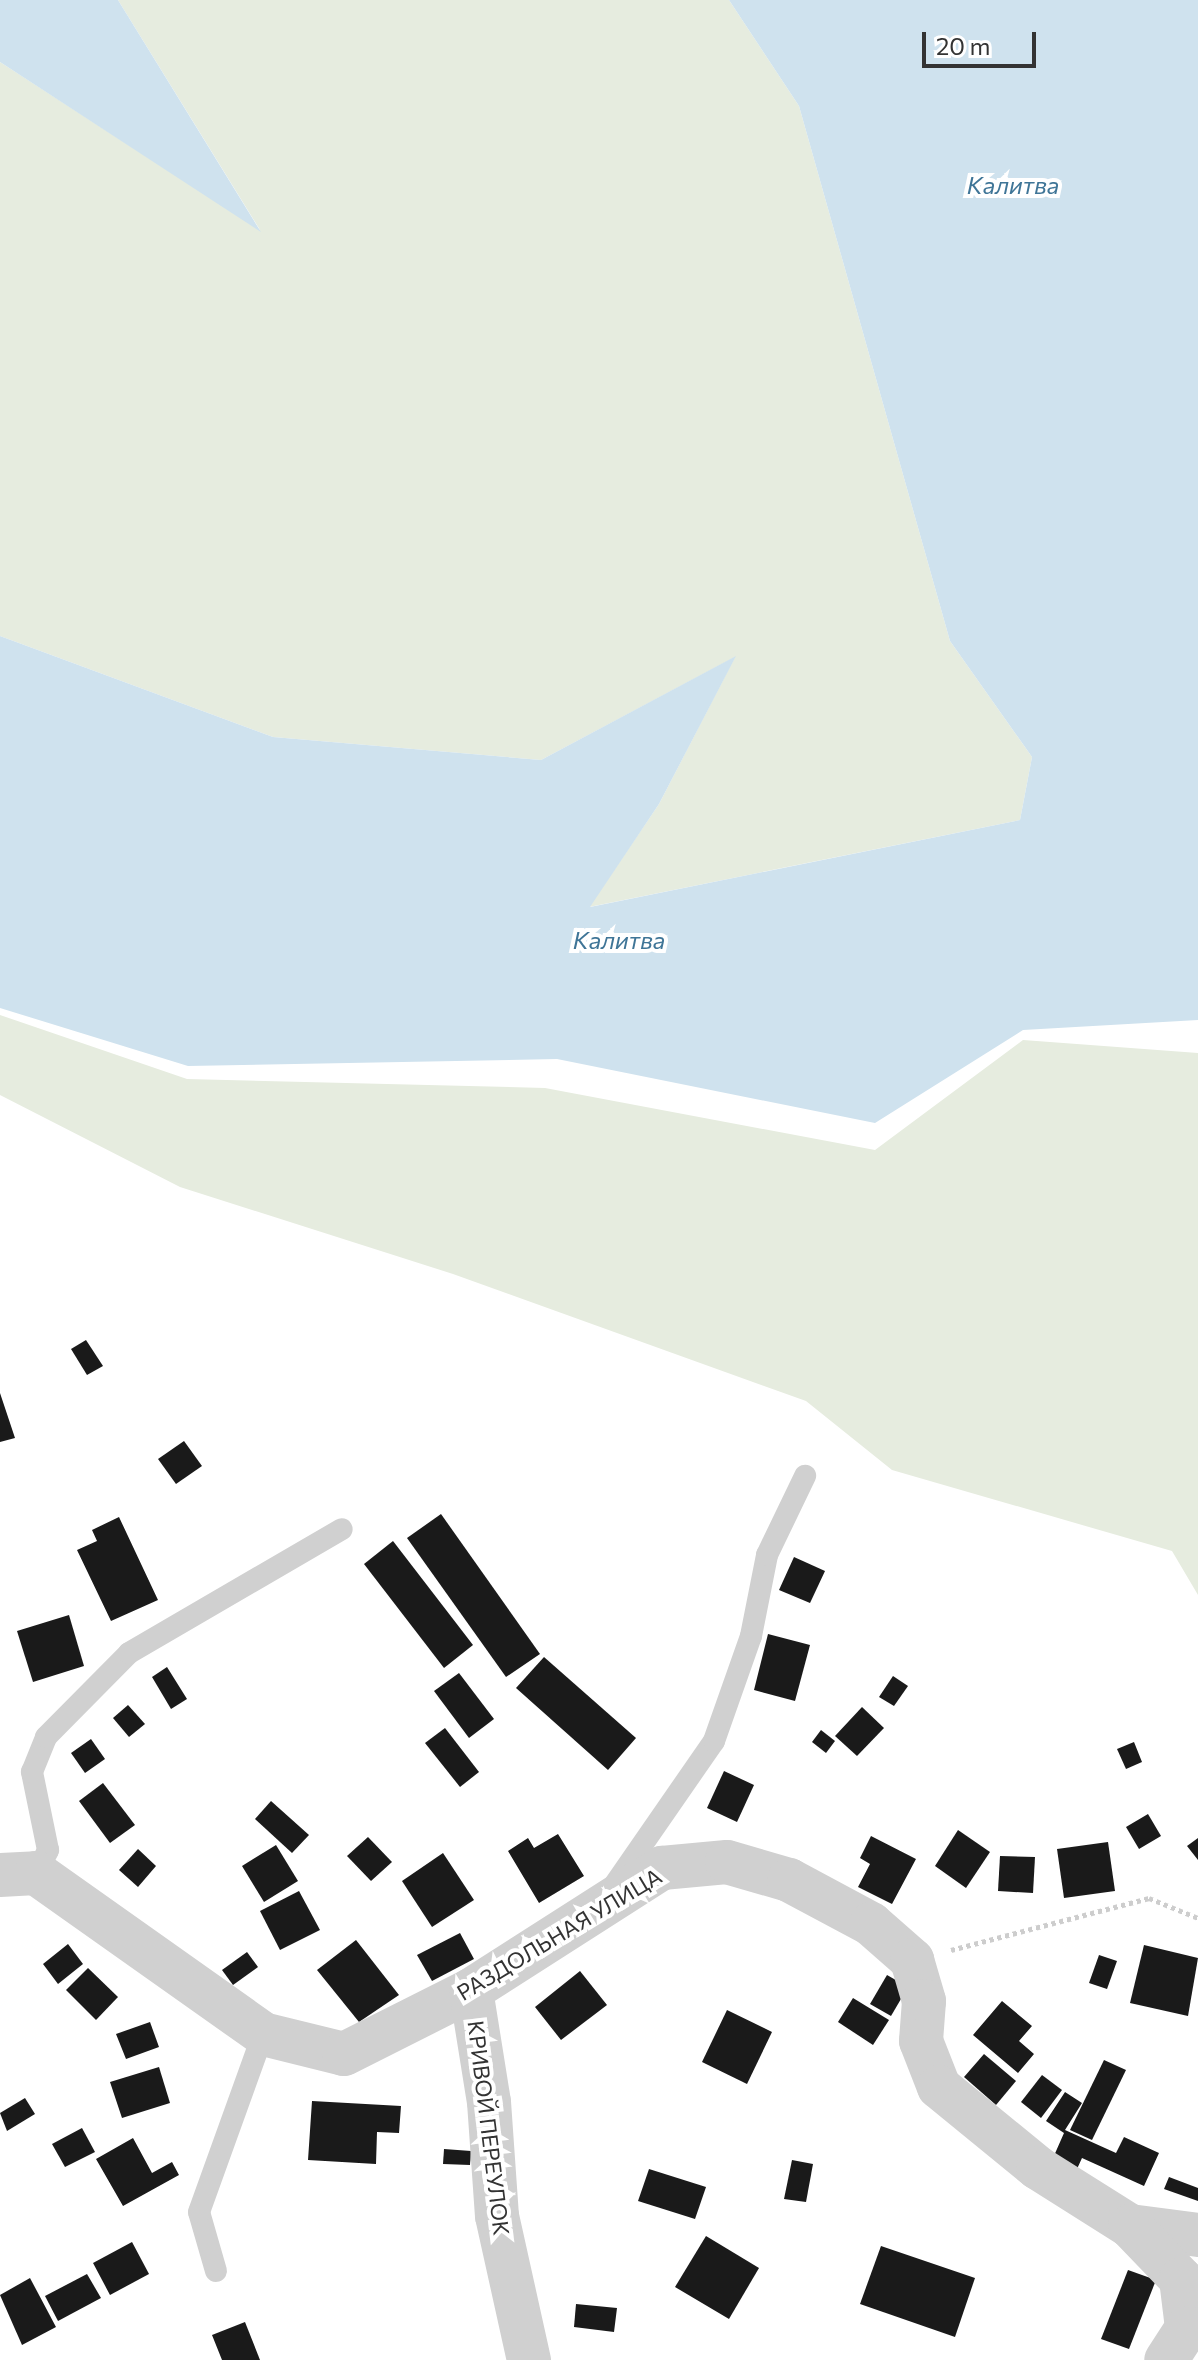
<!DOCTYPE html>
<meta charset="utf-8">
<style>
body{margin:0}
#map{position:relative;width:1198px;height:2360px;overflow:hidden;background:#fff;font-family:Commissioner,sans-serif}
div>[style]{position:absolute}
.green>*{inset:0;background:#e6ecdf}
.water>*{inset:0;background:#cfe2ee}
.building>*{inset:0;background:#1a1a1a}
.path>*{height:5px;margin-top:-2.5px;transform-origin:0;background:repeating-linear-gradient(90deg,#cdcdcd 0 4px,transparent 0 8px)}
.lane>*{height:22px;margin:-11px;padding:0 11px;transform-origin:11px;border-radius:11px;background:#d0d0d0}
.street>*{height:44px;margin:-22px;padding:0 22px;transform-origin:22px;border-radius:22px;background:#d0d0d0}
span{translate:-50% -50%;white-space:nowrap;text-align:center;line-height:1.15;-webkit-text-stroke:8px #fff;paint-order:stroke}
.street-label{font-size:22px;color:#333}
.water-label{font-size:24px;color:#3f7597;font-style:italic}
.scale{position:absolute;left:922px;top:32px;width:114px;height:36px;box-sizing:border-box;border:4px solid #333;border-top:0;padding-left:10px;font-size:24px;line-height:28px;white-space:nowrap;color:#333;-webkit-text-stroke:6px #fff;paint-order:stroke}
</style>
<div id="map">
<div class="green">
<i style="clip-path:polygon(118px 0,729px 0,799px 106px,950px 641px,1032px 757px,1020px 820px,589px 907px,659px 804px,735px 657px,541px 760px,273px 737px,0 636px,0 62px,260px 230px)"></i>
<i style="clip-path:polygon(0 1015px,187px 1079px,545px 1088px,875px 1150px,1023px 1040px,1198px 1053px,1198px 1595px,1172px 1551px,892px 1470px,806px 1401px,453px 1274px,180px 1187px,0 1095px)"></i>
</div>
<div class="water">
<i style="clip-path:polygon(0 0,118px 0,261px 232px,0 62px)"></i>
<i style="clip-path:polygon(729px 0,1198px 0,1198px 1020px,1023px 1030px,875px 1123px,557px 1059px,188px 1066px,0 1008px,0 636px,273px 737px,541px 760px,736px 656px,659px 804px,590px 907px,1020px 820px,1032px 757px,950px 641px,799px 106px)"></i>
</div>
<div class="building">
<i style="clip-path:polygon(86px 1340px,103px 1366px,87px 1375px,71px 1349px)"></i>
<i style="clip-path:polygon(0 1393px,15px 1438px,0 1442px)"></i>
<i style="clip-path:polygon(184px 1441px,202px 1466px,176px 1484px,158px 1459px)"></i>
<i style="clip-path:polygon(441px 1514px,540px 1654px,506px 1677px,407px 1538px)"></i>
<i style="clip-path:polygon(119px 1517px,158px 1600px,111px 1621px,77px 1550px,97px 1541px,92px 1530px)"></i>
<i style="clip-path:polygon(393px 1541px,473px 1645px,444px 1668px,364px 1564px)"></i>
<i style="clip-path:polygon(794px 1557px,825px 1571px,810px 1603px,779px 1590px)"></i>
<i style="clip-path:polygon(69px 1615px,84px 1666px,33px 1682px,17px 1631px)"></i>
<i style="clip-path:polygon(768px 1634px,810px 1645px,795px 1701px,754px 1690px)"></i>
<i style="clip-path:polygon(544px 1657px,636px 1738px,608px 1770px,516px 1688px)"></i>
<i style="clip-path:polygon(167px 1667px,187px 1699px,171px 1709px,152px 1677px)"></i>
<i style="clip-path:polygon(459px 1673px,494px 1719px,469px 1738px,434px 1691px)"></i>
<i style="clip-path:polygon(893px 1676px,908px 1686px,894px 1706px,879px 1697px)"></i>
<i style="clip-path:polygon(128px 1705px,145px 1724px,129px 1737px,113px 1718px)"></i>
<i style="clip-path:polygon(862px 1707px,884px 1728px,857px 1756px,835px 1736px)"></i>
<i style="clip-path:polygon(445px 1728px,479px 1772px,460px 1787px,425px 1743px)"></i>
<i style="clip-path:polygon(821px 1730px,835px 1741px,826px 1753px,812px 1742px)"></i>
<i style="clip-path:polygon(91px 1739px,105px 1759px,85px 1773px,71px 1753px)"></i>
<i style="clip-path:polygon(1134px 1742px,1142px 1762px,1126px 1769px,1117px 1749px)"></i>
<i style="clip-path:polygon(724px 1771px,754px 1785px,737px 1822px,707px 1808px)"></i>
<i style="clip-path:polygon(103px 1783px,135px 1825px,110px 1843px,79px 1801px)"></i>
<i style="clip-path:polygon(271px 1801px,309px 1835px,292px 1853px,255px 1819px)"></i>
<i style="clip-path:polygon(1148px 1814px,1161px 1836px,1139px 1849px,1126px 1827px)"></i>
<i style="clip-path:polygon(958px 1830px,990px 1852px,966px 1888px,935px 1866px)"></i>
<i style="clip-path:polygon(558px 1834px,584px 1876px,539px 1903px,508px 1851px,528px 1838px,534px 1848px)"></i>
<i style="clip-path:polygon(871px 1836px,916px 1859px,892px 1904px,858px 1887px,870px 1864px,860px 1858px)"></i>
<i style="clip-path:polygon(368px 1837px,392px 1862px,371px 1881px,347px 1856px)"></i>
<i style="clip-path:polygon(1198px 1838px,1198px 1860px,1187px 1846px)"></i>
<i style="clip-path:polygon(1108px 1842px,1115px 1891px,1064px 1898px,1057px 1849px)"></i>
<i style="clip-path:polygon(276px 1845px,298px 1881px,264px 1902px,242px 1866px)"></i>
<i style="clip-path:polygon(138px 1849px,156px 1866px,138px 1887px,119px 1870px)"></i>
<i style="clip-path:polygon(443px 1853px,474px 1900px,432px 1927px,402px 1881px)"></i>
<i style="clip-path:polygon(1000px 1856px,1035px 1857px,1033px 1893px,998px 1891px)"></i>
<i style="clip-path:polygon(299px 1891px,320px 1930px,280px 1950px,260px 1911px)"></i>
<i style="clip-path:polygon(460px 1933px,474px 1959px,432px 1981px,417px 1955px)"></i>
<i style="clip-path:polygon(356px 1940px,399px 1995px,359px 2022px,317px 1970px)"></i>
<i style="clip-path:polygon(68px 1944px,83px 1964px,58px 1984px,43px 1964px)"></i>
<i style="clip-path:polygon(1144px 1945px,1198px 1958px,1188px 2016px,1130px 2003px)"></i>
<i style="clip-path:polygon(247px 1952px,258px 1967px,233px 1985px,222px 1970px)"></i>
<i style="clip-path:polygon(1099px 1955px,1117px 1961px,1107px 1989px,1089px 1983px)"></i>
<i style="clip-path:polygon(88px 1968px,118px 1997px,96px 2020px,66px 1990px)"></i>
<i style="clip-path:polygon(580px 1971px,607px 2005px,561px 2040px,535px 2007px)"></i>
<i style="clip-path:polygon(887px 1975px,908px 1987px,891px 2016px,870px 2004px)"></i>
<i style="clip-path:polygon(853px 1998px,889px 2020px,873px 2045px,838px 2022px)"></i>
<i style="clip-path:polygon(1002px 2001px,1032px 2026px,1019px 2041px,1034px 2054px,1018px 2073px,973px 2035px)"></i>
<i style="clip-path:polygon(727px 2010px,772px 2032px,747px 2084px,702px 2062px)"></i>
<i style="clip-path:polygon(150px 2022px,159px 2047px,126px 2059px,116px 2034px)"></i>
<i style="clip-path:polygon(984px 2054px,1016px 2081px,996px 2105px,964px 2077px)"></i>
<i style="clip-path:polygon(1104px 2060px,1126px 2070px,1092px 2140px,1070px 2130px)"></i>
<i style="clip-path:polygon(159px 2067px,170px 2103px,122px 2118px,110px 2082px)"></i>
<i style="clip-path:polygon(1042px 2075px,1062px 2090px,1041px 2118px,1021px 2102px)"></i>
<i style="clip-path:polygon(1065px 2092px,1082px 2103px,1065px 2130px,1116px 2153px,1124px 2137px,1159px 2153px,1144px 2186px,1082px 2158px,1077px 2169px,1053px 2158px,1064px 2133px,1046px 2121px)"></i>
<i style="clip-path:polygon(25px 2098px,35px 2114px,7px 2131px,0 2113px)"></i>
<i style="clip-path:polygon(312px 2101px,401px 2106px,399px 2133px,377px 2132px,376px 2164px,308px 2160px)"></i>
<i style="clip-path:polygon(82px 2128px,95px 2152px,65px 2167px,52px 2144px)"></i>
<i style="clip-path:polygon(133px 2138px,152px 2173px,172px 2162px,179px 2175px,123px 2206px,96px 2159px)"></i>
<i style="clip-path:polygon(444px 2149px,471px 2151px,470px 2165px,443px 2164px)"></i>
<i style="clip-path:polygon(792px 2160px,813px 2164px,806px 2202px,784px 2199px)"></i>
<i style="clip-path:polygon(649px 2169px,706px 2187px,695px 2219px,638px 2201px)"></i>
<i style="clip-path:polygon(1169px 2177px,1198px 2188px,1198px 2201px,1164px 2189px)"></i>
<i style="clip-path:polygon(706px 2236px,759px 2268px,729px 2319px,675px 2287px)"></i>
<i style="clip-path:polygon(132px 2242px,149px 2274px,110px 2295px,93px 2263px)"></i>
<i style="clip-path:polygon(881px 2246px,975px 2278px,955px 2337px,860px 2304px)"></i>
<i style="clip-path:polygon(1128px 2270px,1156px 2280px,1129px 2349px,1101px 2339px)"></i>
<i style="clip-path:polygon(87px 2274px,101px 2298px,58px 2321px,45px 2296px)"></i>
<i style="clip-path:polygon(30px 2278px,56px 2327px,22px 2345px,0 2295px)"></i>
<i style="clip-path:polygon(576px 2304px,617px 2308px,614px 2332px,574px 2327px)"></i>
<i style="clip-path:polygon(245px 2322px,260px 2360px,222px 2360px,212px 2335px)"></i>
</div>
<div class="path">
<i style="left:951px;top:1950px;width:205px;rotate:-14.7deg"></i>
<i style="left:1149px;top:1898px;width:53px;rotate:22.2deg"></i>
</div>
<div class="lane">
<i style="left:36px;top:1873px;width:26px;rotate:-62deg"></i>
<i style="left:48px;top:1850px;width:80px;rotate:-101.6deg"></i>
<i style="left:32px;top:1772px;width:38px;rotate:-68deg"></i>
<i style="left:46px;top:1737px;width:118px;rotate:-45.3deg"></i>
<i style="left:129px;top:1653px;width:246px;rotate:-30.2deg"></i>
<i style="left:615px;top:1884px;width:174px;rotate:-55.3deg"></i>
<i style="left:714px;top:1741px;width:111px;rotate:-70.6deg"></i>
<i style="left:751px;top:1636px;width:83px;rotate:-78.8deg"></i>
<i style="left:767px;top:1555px;width:88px;rotate:-64.3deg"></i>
<i style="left:216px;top:2271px;width:61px;rotate:-106.1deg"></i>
<i style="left:199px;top:2212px;width:189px;rotate:-70.2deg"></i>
</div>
<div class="street">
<i style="left:0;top:1875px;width:36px;rotate:-3deg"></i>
<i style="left:36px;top:1873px;width:278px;rotate:35.3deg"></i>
<i style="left:263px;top:2034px;width:83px;rotate:13.9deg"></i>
<i style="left:344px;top:2054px;width:142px;rotate:-26.7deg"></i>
<i style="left:471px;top:1990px;width:227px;rotate:-32.6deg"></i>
<i style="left:662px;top:1868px;width:65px;rotate:-5.3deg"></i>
<i style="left:727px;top:1862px;width:65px;rotate:16.2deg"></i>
<i style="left:789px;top:1880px;width:93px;rotate:28.2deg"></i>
<i style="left:871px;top:1924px;width:55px;rotate:41.3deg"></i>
<i style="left:912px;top:1960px;width:43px;rotate:73.7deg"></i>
<i style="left:924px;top:2001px;width:40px;rotate:94.3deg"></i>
<i style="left:921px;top:2041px;width:49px;rotate:68.6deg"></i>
<i style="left:939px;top:2087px;width:128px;rotate:39.3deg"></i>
<i style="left:1038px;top:2168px;width:109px;rotate:32.2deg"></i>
<i style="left:1130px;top:2226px;width:69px;rotate:7.5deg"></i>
<i style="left:471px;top:1990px;width:113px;rotate:80.9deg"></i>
<i style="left:489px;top:2102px;width:114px;rotate:86deg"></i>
<i style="left:497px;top:2216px;width:148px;rotate:77.5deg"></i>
<i style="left:1130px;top:2226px;width:74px;rotate:46.1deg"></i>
<i style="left:1181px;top:2279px;width:49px;rotate:83deg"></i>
<i style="left:1187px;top:2328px;width:38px;rotate:123deg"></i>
</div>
<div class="street-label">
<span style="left:559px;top:1934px;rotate:-31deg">РАЗДОЛЬНАЯ УЛИЦА</span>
<span style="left:489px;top:2128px;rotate:83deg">КРИВОЙ ПЕРЕУЛОК</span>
</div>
<div class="water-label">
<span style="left:1013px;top:185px">Калитва</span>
<span style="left:619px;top:940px">Калитва</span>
</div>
<div class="scale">20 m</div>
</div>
